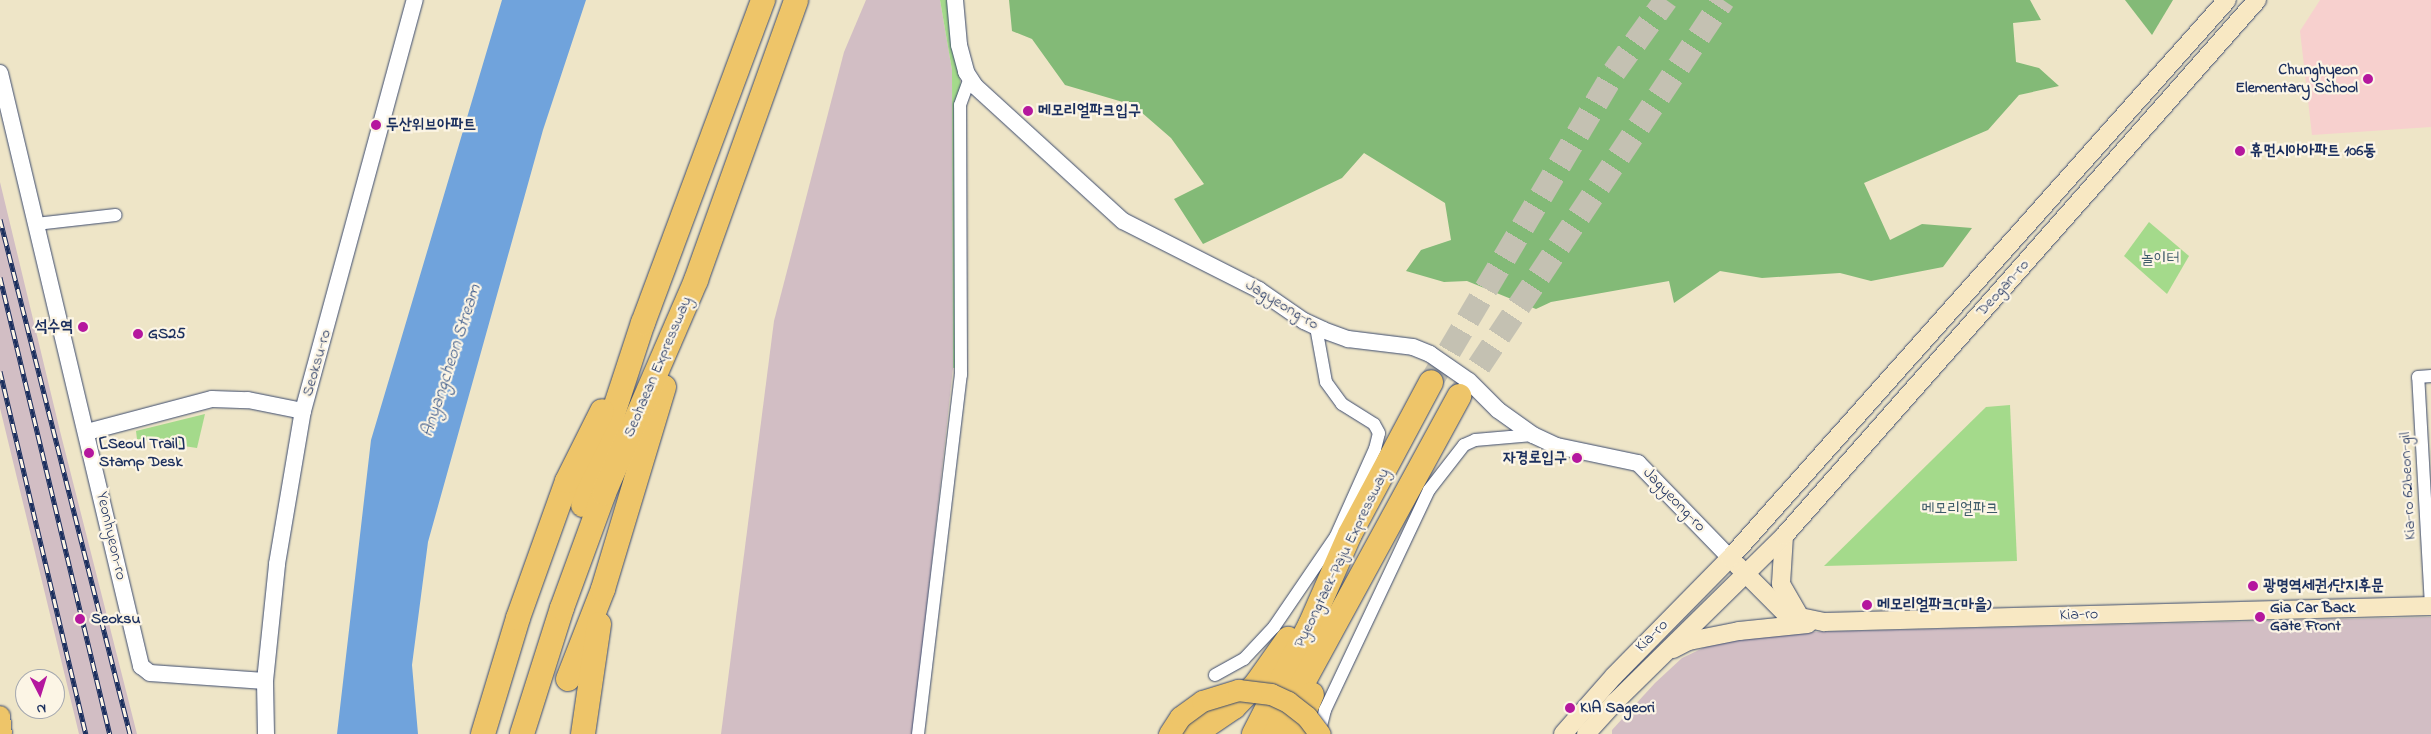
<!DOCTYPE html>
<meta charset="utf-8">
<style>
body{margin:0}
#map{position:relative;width:2431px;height:734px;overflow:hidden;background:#eee5c7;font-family:"Indie Flower","Poor Story",sans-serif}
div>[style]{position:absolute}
.built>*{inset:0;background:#f7d0ce}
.industrial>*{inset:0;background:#d2bec4}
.green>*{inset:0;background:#a4da8b}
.forest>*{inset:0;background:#83ba77}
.water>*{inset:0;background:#70a3dc}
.motorway-tunnel>*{height:24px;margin-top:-12px;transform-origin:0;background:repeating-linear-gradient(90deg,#c4c1b2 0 24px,transparent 0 36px)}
.roads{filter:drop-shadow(0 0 1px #3b4a6e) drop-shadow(0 0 1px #3b4a6e)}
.minor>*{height:12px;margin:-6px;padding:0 6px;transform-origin:6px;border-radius:6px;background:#fff}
.tertiary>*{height:16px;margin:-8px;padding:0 8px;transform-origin:8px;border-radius:8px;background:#fff}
.secondary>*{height:18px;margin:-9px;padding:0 9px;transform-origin:9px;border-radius:9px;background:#f8e8c3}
.primary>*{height:20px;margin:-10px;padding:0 10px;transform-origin:10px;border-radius:10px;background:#eec569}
.motorway>*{height:24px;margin:-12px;padding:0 12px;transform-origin:12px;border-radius:12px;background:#eec569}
.rail>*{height:5px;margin-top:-2.5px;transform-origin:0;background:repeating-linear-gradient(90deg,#fcf5e5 0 9px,#1b2f5e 0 18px);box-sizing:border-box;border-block:1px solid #1b2f5e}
.bridges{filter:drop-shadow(0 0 1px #3b4a6e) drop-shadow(0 0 1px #3b4a6e)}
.trunk-bridge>*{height:21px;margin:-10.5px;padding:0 10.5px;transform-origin:10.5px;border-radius:10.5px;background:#eec569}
.dots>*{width:14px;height:14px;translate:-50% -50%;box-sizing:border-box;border:2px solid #fcf5e5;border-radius:50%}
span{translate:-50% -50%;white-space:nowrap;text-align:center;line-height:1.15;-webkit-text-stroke:4.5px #fcf5e5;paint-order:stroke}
.poi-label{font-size:16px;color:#1b2f5e;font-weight:700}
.right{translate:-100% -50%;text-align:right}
.left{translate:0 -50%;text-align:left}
.park-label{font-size:16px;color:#3d5a69}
.street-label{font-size:16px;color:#1b2f5e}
.water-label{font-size:18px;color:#39588a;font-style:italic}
.north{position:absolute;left:15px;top:669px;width:50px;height:50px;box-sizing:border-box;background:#fcf5e5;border:1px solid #a2a6af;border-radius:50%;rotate:175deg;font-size:14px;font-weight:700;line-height:20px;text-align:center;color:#1b2f5e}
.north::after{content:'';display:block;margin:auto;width:18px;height:22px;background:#b5179e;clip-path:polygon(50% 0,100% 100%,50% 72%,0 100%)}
</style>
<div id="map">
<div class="built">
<i style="clip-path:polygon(2320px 0,2431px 0,2431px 127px,2312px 135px,2300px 31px)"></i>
</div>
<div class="industrial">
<i style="clip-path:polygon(866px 0,940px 0,952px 70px,953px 368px,913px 734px,721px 734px,774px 321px,844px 52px)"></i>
<i style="clip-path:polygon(0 182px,60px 431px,137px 734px,79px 734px,0 408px)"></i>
<i style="clip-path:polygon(2431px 617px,2431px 734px,1612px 734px,1612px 730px,1655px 683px,1682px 658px,1718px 641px,1766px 633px)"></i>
</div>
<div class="green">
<i style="clip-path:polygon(940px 0,947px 0,961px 86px,962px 367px,953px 368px,952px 70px)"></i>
<i style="clip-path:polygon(2149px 222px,2189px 256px,2167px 294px,2124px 256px)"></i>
<i style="clip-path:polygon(2010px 405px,2017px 561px,1824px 566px,1986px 407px)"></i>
<i style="clip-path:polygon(205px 414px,197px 448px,137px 439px,136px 431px)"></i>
</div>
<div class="forest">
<i style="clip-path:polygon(1009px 0,2030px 0,2041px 20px,2013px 23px,2016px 62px,2039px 68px,2059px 86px,2019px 95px,1988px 130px,1864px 183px,1890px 240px,1922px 224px,1972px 228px,1943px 267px,1871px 281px,1840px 273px,1762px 278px,1720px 271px,1674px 303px,1669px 281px,1551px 302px,1536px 309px,1467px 281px,1444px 282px,1406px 271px,1421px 250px,1451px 240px,1445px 203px,1364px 153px,1342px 178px,1203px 244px,1174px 199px,1204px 184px,1171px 138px,1133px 105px,1065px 85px,1032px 39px,1012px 31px)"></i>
<i style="clip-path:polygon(2125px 0,2173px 0,2152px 35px)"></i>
</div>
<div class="water">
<i style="clip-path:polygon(502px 0,586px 0,543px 130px,428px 542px,412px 665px,418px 734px,337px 734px,371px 440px)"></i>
</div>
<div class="motorway-tunnel">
<i style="left:1431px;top:382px;width:360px;rotate:-59.4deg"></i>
<i style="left:1614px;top:72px;width:89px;rotate:-54.2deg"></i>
<i style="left:1459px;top:396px;width:476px;rotate:-56.3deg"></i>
</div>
<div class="roads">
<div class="minor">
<i style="left:36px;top:224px;width:80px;rotate:-6.5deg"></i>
<i style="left:2431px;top:606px;width:229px;rotate:-93.2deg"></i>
<i style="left:2418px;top:377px;width:13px;rotate:-4deg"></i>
<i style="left:1215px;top:675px;width:33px;rotate:-29deg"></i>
<i style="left:1244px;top:659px;width:44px;rotate:-46.8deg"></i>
<i style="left:1274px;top:627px;width:110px;rotate:-55.7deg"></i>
<i style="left:1336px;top:536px;width:95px;rotate:-65.9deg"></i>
<i style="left:1375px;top:449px;width:16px;rotate:-76deg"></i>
<i style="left:1379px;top:433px;width:10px;rotate:-119deg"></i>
<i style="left:1374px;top:424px;width:38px;rotate:-148deg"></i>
<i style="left:1342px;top:404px;width:27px;rotate:-126deg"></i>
<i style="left:1326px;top:382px;width:56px;rotate:-100.3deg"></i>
<i style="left:918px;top:734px;width:362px;rotate:-83.2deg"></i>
<i style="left:961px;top:375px;width:270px;rotate:-90.2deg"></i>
<i style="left:960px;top:105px;width:29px;rotate:-70deg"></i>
<i style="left:1319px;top:734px;width:25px;rotate:-76deg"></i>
<i style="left:1325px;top:710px;width:243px;rotate:-64.7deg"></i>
<i style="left:1429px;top:490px;width:57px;rotate:-52.1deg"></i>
<i style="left:1464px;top:445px;width:12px;rotate:-24deg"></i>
<i style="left:1475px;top:440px;width:58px;rotate:-4.9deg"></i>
</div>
<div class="tertiary">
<i style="left:955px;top:0;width:45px;rotate:84.9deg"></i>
<i style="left:959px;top:45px;width:28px;rotate:75deg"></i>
<i style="left:966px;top:72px;width:17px;rotate:57deg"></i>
<i style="left:975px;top:86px;width:200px;rotate:42.4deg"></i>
<i style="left:1123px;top:221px;width:153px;rotate:26.9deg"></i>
<i style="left:1259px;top:290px;width:55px;rotate:34.6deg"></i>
<i style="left:1304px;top:321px;width:21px;rotate:25deg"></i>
<i style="left:1323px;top:330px;width:27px;rotate:20deg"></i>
<i style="left:1348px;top:339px;width:65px;rotate:7deg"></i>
<i style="left:1413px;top:347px;width:18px;rotate:22deg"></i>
<i style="left:1430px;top:354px;width:47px;rotate:34.7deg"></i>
<i style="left:1469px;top:381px;width:41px;rotate:45deg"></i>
<i style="left:1498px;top:410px;width:43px;rotate:35.5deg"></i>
<i style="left:1533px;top:435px;width:26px;rotate:25deg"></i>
<i style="left:1557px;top:446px;width:83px;rotate:11.9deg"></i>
<i style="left:1638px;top:463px;width:132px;rotate:45.9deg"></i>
<i style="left:0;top:73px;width:610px;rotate:76.62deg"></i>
<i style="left:141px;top:666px;width:11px;rotate:38deg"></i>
<i style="left:150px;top:673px;width:115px;rotate:4deg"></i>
<i style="left:87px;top:432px;width:129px;rotate:-14.8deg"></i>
<i style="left:212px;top:399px;width:36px;rotate:2deg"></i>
<i style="left:248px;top:400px;width:56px;rotate:11.3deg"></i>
<i style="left:266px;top:734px;width:53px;rotate:-91.1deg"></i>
<i style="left:265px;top:681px;width:118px;rotate:-84.1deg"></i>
<i style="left:277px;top:564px;width:155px;rotate:-80.4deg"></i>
<i style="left:303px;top:411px;width:426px;rotate:-74.8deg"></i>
</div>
<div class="secondary">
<i style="left:1784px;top:536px;width:48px;rotate:93.6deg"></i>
<i style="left:1781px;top:584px;width:38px;rotate:60deg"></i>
<i style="left:1737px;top:565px;width:69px;rotate:45deg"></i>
<i style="left:1786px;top:614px;width:39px;rotate:12deg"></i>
<i style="left:1824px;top:622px;width:607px;rotate:-1.51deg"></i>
<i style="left:1673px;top:649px;width:18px;rotate:-27deg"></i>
<i style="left:1689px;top:641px;width:51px;rotate:-11.3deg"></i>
<i style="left:1739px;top:631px;width:69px;rotate:-5.8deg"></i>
<i style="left:1563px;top:734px;width:77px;rotate:-48.7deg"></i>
<i style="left:1614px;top:676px;width:165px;rotate:-45.5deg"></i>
<i style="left:1730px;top:558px;width:747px;rotate:-48.31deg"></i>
<i style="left:1586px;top:734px;width:43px;rotate:-47.8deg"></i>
<i style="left:1615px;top:702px;width:237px;rotate:-44.5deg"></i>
<i style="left:1784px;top:536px;width:715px;rotate:-48.57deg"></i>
</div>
<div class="primary">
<i style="left:0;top:716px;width:18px;rotate:84deg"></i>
</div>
<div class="motorway">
<i style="left:583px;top:505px;width:192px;rotate:-71.8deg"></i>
<i style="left:643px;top:323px;width:345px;rotate:-69.6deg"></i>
<i style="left:568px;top:679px;width:97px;rotate:-68.7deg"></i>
<i style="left:603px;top:589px;width:211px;rotate:-73.2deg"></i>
<i style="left:483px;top:734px;width:121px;rotate:-73.2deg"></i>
<i style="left:518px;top:618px;width:145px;rotate:-70.3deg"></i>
<i style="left:567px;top:481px;width:78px;rotate:-63.4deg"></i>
<i style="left:522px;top:734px;width:132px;rotate:-72.4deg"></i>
<i style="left:562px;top:608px;width:122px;rotate:-69.9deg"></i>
<i style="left:604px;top:493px;width:232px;rotate:-66.6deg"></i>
<i style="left:696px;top:280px;width:297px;rotate:-70.3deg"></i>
<i style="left:583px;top:734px;width:111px;rotate:-81.7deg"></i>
<i style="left:1194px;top:734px;width:48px;rotate:-34deg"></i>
<i style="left:1234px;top:707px;width:33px;rotate:-46deg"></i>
<i style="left:1257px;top:683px;width:54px;rotate:-54.8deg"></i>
<i style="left:1254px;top:734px;width:123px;rotate:-62.8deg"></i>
<i style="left:1310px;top:625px;width:99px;rotate:-66.3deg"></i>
<i style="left:1350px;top:534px;width:172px;rotate:-61.9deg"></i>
<i style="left:1275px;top:734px;width:385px;rotate:-61.4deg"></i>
<i style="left:1295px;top:734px;width:43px;rotate:-67deg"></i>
</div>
</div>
<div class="rail">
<i style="left:0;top:219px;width:531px;rotate:75.83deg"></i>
<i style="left:0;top:277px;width:470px;rotate:76.5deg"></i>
<i style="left:0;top:371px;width:373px;rotate:76.7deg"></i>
</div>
<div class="bridges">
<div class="trunk-bridge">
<i style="left:1169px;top:734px;width:20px;rotate:-57deg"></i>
<i style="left:1180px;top:717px;width:27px;rotate:-36deg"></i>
<i style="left:1202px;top:701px;width:38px;rotate:-17deg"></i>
<i style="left:1238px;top:690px;width:33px;rotate:7deg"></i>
<i style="left:1271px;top:694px;width:19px;rotate:25deg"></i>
<i style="left:1288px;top:702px;width:24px;rotate:38deg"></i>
<i style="left:1307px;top:717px;width:21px;rotate:53deg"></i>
</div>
</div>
<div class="dots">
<i style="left:2368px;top:79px;background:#b5179e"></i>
<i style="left:1028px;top:111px;background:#b5179e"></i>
<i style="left:376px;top:125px;background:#b5179e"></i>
<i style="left:2240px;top:151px;background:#b5179e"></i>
<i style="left:83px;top:327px;background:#b5179e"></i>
<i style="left:138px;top:334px;background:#b5179e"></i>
<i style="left:89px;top:453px;background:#b5179e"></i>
<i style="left:1577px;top:458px;background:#b5179e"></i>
<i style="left:2253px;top:586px;background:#b5179e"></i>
<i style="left:1867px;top:605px;background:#b5179e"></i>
<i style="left:2260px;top:617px;background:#b5179e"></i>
<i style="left:80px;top:619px;background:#b5179e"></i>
<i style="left:1570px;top:708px;background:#b5179e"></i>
</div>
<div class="poi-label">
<span class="right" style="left:2358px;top:79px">Chunghyeon<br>Elementary School</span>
<span class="left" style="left:1038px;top:111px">메모리얼파크입구</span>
<span class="left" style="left:386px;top:125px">두산위브아파트</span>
<span class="left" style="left:2250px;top:151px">휴먼시아아파트 106동</span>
<span class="right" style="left:73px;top:327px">석수역</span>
<span class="left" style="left:148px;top:334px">GS25</span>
<span class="left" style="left:99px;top:453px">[Seoul Trail]<br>Stamp Desk</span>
<span class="right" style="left:1567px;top:458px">자경로입구</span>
<span class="left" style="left:2263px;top:586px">광명역세권1단지후문</span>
<span class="left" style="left:1877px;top:605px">메모리얼파크(마을)</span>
<span class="left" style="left:2270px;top:617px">Gia Car Back<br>Gate Front</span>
<span class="left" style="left:91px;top:619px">Seoksu</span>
<span class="left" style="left:1580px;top:708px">KIA Sageori</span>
</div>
<div class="park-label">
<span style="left:2160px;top:259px">놀이터</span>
<span style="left:1960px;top:509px">메모리얼파크</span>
</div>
<div class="street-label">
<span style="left:2003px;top:288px;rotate:-48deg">Deogan-ro</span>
<span style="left:1282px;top:305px;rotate:31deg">Jagyeong-ro</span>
<span style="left:317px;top:363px;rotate:-74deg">Seoksu-ro</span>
<span style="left:658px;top:367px;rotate:-67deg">Seohaean Expressway</span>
<span style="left:2408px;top:486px;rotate:-93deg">Kia-ro 62beon-gil</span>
<span style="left:1674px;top:500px;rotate:46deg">Jagyeong-ro</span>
<span style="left:111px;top:536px;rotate:77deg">Yeonhyeon-ro</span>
<span style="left:1342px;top:558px;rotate:-64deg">Pyeongtaek-Paju Expressway</span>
<span style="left:2079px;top:615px;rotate:-2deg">Kia-ro</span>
<span style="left:1652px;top:636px;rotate:-45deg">Kia-ro</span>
</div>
<div class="water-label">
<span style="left:452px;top:361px;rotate:-72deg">Anyangcheon Stream</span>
</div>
<div class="north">N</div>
</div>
